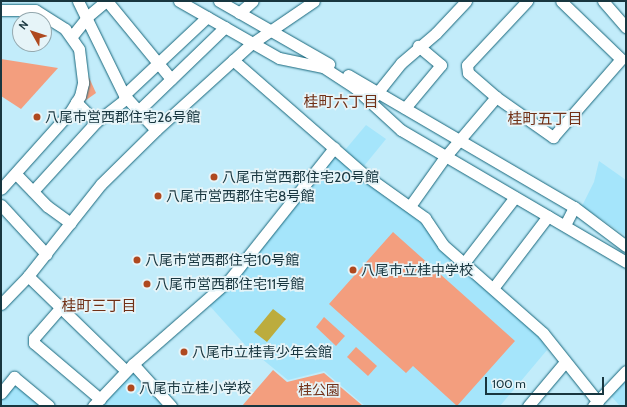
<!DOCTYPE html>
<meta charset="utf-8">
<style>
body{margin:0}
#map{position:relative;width:627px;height:407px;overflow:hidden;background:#c2ecfa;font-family:Cabin,"Noto Sans JP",sans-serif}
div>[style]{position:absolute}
.built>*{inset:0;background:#a5e5fb}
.green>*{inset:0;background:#f39e7e}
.water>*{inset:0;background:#bcac3d}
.roads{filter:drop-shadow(0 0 1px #17667b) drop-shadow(0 0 1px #17667b)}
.minor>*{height:11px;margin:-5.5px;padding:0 5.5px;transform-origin:5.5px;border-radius:5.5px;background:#fff}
.dots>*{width:11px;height:11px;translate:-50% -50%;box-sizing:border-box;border:2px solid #e6f4f8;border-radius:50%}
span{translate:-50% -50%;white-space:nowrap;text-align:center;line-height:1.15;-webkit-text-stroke:3.5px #e6f4f8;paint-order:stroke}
.poi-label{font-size:14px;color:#18363f}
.left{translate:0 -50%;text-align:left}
.park-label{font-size:14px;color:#72331b}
.neighbourhood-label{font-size:15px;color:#713016}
.frame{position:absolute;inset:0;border:2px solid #18363f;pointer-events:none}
.north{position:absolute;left:12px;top:12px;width:40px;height:40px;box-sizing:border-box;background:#e6f4f8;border:1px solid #94a8ae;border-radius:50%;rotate:309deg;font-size:11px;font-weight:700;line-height:16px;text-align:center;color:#18363f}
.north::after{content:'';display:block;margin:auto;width:14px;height:18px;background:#af491f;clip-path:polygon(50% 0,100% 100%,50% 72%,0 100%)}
.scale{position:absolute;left:485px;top:377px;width:119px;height:18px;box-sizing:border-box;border:2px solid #18363f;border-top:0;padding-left:5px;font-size:12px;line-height:14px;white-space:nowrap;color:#18363f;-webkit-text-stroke:3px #e6f4f8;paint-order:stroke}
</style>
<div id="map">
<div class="built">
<i style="clip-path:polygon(366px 125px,386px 139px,364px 166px,345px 150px)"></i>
<i style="clip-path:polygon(335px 154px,387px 199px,407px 209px,422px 221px,540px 336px,547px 350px,500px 406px,365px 406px,324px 371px,288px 380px,246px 346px,208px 304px)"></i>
<i style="clip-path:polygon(599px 161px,626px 180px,626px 236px,582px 206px,594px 182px)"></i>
<i style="clip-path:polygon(132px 369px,164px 406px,97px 406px)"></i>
<i style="clip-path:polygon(626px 377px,626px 406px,620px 406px,610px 395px)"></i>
<i style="clip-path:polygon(15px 381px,45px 406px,1px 406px,1px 397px)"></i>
</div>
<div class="green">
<i style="clip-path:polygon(1px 59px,58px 68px,21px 109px,1px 96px)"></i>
<i style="clip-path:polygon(87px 73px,96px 93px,82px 103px)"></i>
<i style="clip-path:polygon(393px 232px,515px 341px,457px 406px,413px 366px,406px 373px,329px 304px)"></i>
<i style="clip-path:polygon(324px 317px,345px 336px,336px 346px,316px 327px)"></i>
<i style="clip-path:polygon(356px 347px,377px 366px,368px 376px,347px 357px)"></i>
<i style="clip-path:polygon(273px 370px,287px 382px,324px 373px,363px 406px,242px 406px)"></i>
</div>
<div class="water">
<i style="clip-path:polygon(273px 309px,286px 319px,267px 342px,254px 332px)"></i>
</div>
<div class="roads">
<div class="minor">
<i style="left:78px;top:1px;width:105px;rotate:63.9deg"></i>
<i style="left:124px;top:95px;width:47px;rotate:47.6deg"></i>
<i style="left:107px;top:1px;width:101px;rotate:50.6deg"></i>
<i style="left:179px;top:1px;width:115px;rotate:29.7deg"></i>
<i style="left:279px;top:58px;width:45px;rotate:11.6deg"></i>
<i style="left:323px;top:67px;width:37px;rotate:33deg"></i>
<i style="left:354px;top:87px;width:64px;rotate:42.5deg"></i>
<i style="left:401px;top:130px;width:261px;rotate:30.4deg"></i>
<i style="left:219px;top:1px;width:127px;rotate:29.8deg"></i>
<i style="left:603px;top:1px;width:35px;rotate:49deg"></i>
<i style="left:1px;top:10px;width:34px"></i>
<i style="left:35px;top:10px;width:36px;rotate:32deg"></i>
<i style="left:65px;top:29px;width:24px;rotate:55deg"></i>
<i style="left:79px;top:49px;width:34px;rotate:83deg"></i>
<i style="left:83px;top:83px;width:13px;rotate:103deg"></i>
<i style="left:80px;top:96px;width:19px;rotate:122deg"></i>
<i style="left:70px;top:112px;width:103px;rotate:131.9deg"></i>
<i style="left:239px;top:13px;width:18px;rotate:-41deg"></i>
<i style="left:72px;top:36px;width:26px;rotate:-51deg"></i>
<i style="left:88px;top:16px;width:23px;rotate:-40deg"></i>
<i style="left:233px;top:60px;width:175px;rotate:41.1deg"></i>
<i style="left:365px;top:175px;width:74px;rotate:35.6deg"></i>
<i style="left:425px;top:218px;width:32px;rotate:56deg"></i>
<i style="left:443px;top:245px;width:133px;rotate:41.3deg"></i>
<i style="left:543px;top:333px;width:88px;rotate:51.4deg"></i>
<i style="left:348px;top:75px;width:262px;rotate:30.3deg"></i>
<i style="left:574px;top:207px;width:65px;rotate:36.9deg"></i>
<i style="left:124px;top:95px;width:114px;rotate:-43.2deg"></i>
<i style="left:496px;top:97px;width:70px;rotate:35.1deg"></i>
<i style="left:553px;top:137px;width:103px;rotate:-48.9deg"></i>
<i style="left:621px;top:59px;width:83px;rotate:-136deg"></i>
<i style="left:373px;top:98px;width:45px;rotate:-51.3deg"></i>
<i style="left:401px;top:63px;width:46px;rotate:-40.6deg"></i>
<i style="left:436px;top:33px;width:44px;rotate:-46.8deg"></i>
<i style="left:76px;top:102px;width:28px;rotate:45deg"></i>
<i style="left:405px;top:108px;width:56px;rotate:-50.1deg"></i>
<i style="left:441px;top:65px;width:30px;rotate:-140deg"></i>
<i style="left:138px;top:111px;width:121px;rotate:-44deg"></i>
<i style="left:16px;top:174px;width:45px;rotate:45.9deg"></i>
<i style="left:47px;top:206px;width:29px;rotate:36deg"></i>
<i style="left:33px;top:191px;width:93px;rotate:-47.6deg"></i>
<i style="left:96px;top:122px;width:39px;rotate:-38deg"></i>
<i style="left:1px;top:205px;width:67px;rotate:47.4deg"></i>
<i style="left:410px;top:206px;width:60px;rotate:-54.5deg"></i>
<i style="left:445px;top:157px;width:79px;rotate:-49.6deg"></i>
<i style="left:496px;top:97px;width:37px;rotate:-139deg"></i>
<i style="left:468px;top:73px;width:8px;rotate:-97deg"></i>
<i style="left:467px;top:65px;width:88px;rotate:-46.8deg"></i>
<i style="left:565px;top:225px;width:20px;rotate:-63deg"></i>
<i style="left:464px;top:263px;width:83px;rotate:-52.3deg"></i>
<i style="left:28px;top:276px;width:136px;rotate:44.1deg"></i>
<i style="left:494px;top:287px;width:89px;rotate:-52.7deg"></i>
<i style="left:1px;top:304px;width:39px;rotate:-46deg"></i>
<i style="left:28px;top:276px;width:117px;rotate:-51.6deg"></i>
<i style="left:101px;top:184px;width:77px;rotate:-44.5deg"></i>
<i style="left:156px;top:130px;width:128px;rotate:-42.2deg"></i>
<i style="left:251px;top:44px;width:76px;rotate:-34.3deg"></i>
<i style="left:61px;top:307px;width:41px;rotate:131.1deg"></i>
<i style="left:34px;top:338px;width:5px;rotate:90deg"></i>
<i style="left:34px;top:343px;width:87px;rotate:40.3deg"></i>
<i style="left:133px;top:364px;width:57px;rotate:47.9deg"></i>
<i style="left:1px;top:393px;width:21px;rotate:-51deg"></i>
<i style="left:14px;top:377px;width:45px;rotate:39.6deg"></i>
<i style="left:93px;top:406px;width:58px;rotate:-46.4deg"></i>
<i style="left:133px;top:364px;width:128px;rotate:-41.2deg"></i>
<i style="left:229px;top:280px;width:169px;rotate:-51.5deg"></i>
<i style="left:528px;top:406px;width:57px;rotate:-49.9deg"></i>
<i style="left:593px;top:406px;width:48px;rotate:-46.7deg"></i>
</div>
</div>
<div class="dots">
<i style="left:37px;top:117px;background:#af491f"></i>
<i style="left:214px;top:177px;background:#af491f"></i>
<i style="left:158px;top:196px;background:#af491f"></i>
<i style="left:137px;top:260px;background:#af491f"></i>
<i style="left:353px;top:270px;background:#af491f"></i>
<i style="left:147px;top:284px;background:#af491f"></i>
<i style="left:184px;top:352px;background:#af491f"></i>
<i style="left:131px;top:388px;background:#af491f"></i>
</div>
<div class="poi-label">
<span class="left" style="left:45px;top:117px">八尾市営西郡住宅26号館</span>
<span class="left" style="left:222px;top:177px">八尾市営西郡住宅20号館</span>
<span class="left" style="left:166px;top:196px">八尾市営西郡住宅8号館</span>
<span class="left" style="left:145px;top:260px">八尾市営西郡住宅10号館</span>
<span class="left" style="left:361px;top:270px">八尾市立桂中学校</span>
<span class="left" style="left:155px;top:284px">八尾市営西郡住宅11号館</span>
<span class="left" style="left:192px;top:352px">八尾市立桂青少年会館</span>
<span class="left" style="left:139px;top:388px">八尾市立桂小学校</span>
</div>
<div class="park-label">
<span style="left:319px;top:390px">桂公園</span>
</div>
<div class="neighbourhood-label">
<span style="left:341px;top:103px">桂町六丁目</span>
<span style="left:545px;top:120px">桂町五丁目</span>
<span style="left:99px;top:307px">桂町三丁目</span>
</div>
<div class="frame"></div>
<div class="north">N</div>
<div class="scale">100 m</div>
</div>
